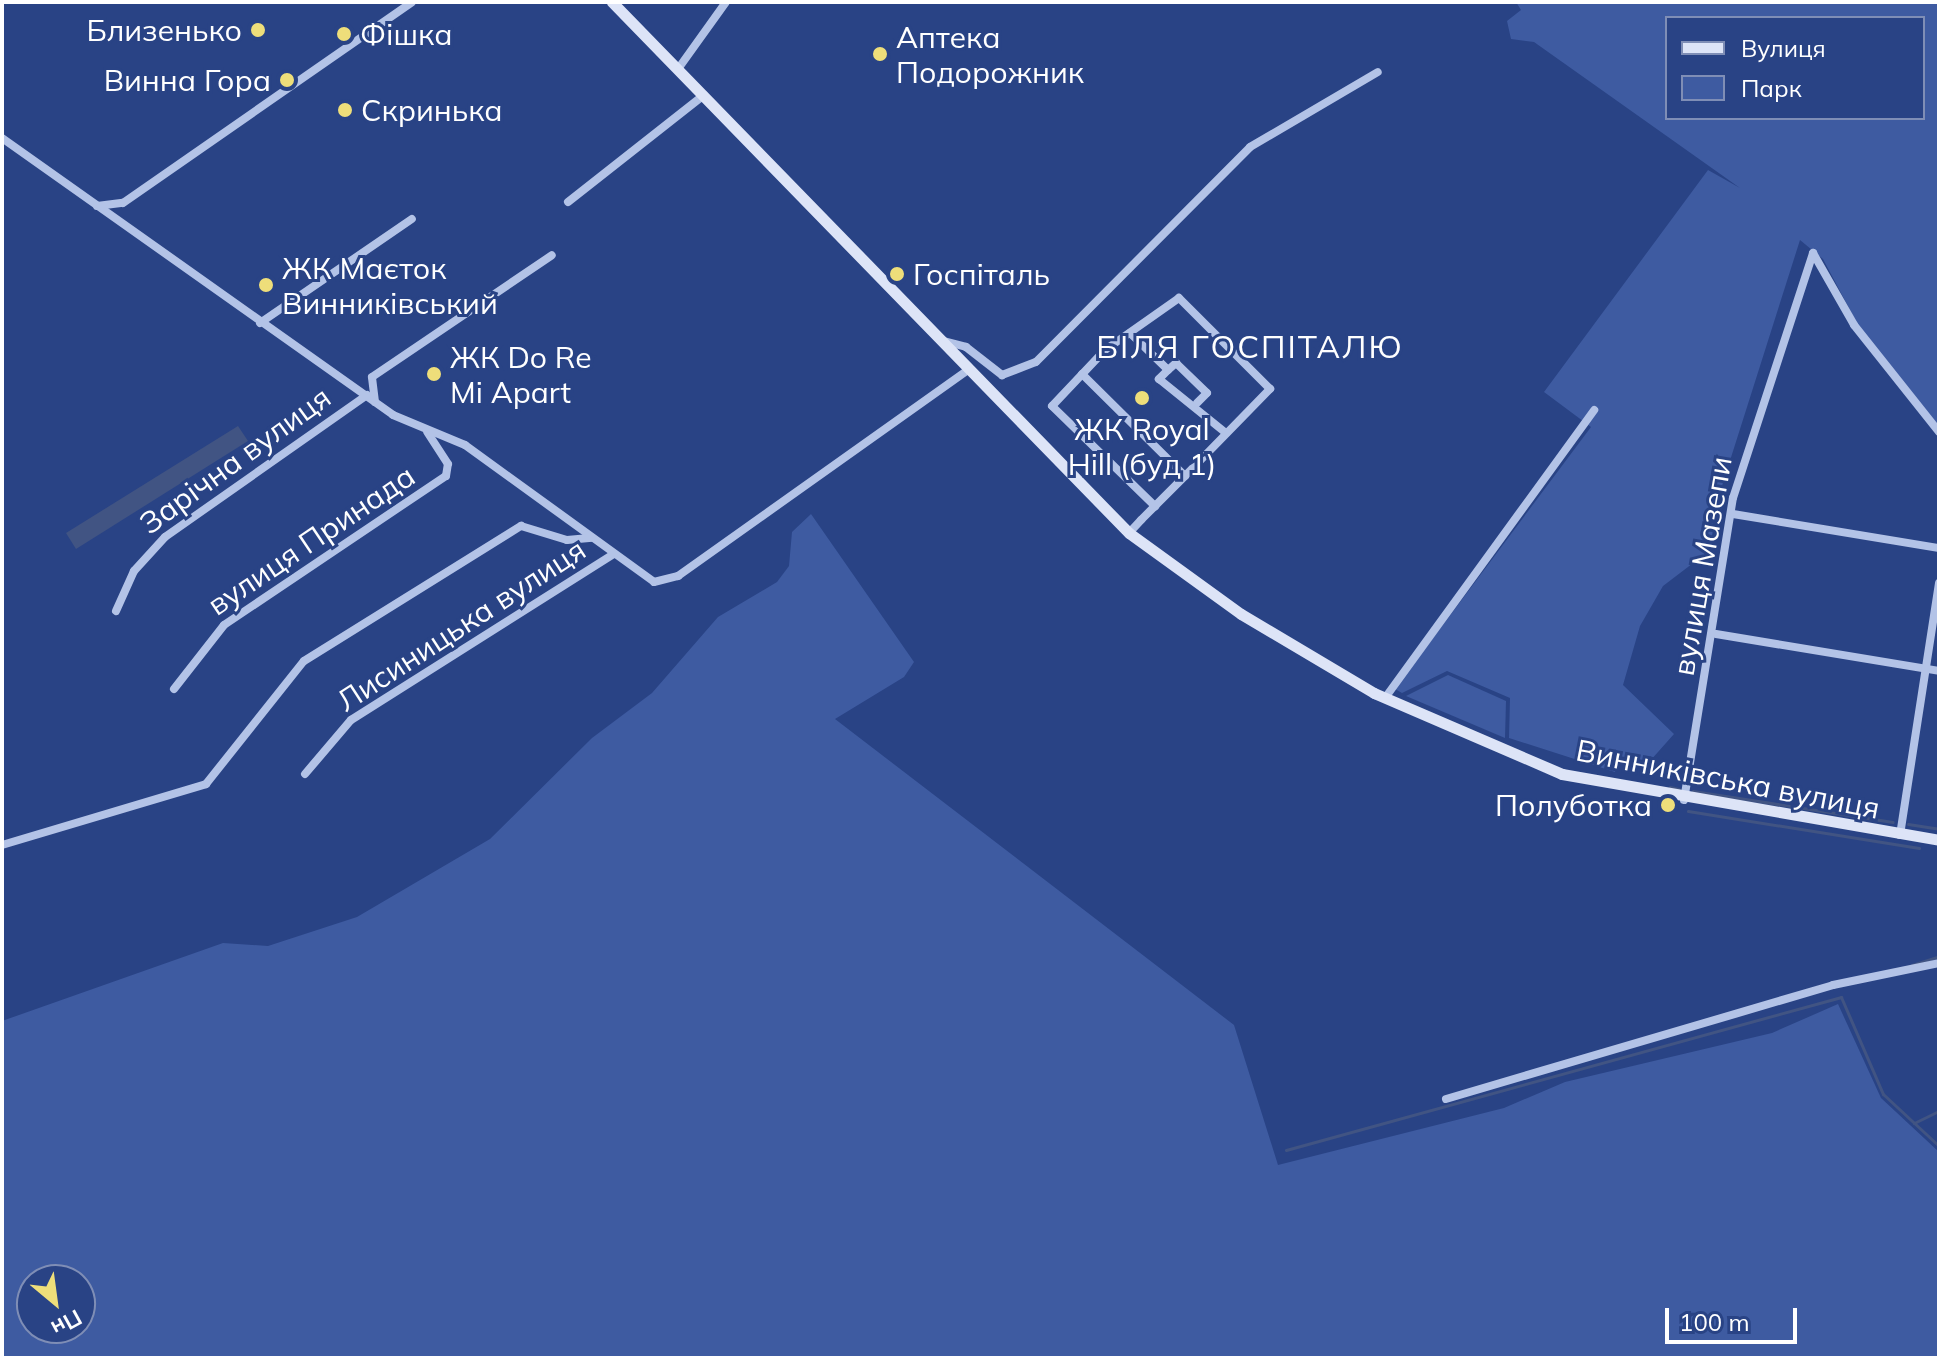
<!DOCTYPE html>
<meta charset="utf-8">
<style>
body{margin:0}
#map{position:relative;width:1941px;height:1360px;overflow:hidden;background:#294385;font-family:Mulish,sans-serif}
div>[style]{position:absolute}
.green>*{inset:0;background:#3e5ba1}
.water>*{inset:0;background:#415483}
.stream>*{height:3px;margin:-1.5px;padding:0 1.5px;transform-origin:1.5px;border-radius:1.5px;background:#415483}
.minor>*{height:8px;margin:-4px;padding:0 4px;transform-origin:4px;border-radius:4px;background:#b3c3e7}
.secondary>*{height:11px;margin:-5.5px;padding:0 5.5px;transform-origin:5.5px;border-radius:5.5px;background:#dde4f7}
.dots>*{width:22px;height:22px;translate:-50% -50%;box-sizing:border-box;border:4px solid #294385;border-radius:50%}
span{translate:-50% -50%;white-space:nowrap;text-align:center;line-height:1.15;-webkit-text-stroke:6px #294385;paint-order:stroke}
.poi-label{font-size:30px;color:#fff}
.right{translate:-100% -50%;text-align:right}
.left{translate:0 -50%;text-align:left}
.street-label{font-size:30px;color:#fff}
.neighbourhood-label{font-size:32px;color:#fff;letter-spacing:2px}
.frame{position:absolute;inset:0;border:4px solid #fff;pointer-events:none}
.legend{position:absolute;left:1665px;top:16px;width:260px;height:104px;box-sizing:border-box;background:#294385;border:2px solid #7f8eb6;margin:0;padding:10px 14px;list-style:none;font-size:24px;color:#fff}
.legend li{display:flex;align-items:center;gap:16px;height:40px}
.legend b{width:40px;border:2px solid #7f8eb6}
.north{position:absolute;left:16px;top:1264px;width:80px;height:80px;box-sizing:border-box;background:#294385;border:2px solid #7f8eb6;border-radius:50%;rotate:151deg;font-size:22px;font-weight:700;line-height:32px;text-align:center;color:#fff}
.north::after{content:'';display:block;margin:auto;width:28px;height:36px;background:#eede7a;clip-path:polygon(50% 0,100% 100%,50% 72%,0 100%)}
.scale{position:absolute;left:1665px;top:1308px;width:132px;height:36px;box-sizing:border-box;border:4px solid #fff;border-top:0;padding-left:10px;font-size:24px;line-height:28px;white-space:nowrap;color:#fff;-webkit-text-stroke:6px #294385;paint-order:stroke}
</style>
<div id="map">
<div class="green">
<i style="clip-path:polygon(evenodd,1516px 2px,1939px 2px,1939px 426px,1858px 325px,1823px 259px,1800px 240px,1721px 489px,1709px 551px,1663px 586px,1640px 626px,1623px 685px,1674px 734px,1650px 761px,1619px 756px,1615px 772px,1509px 738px,1510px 698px,1447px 671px,1402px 693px,1395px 689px,1591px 427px,1544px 392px,1708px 170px,1740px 188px,1534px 42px,1511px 39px,1507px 21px,1521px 10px,1516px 2px,1667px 18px,1923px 18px,1923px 118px,1667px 118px,1667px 18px)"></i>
<i style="clip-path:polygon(evenodd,811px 514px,914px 662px,904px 677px,835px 719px,1234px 1025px,1278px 1165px,1504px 1108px,1565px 1082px,1772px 1033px,1838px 1004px,1881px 1098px,1939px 1152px,1939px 1358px,2px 1358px,2px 1021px,223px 943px,268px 946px,357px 917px,490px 839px,592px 738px,652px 693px,718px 617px,777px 582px,789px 566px,792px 532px,811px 514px,80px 1280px,80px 1328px,32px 1328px,32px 1280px,80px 1280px)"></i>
<i style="clip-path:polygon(1448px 675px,1506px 701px,1505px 738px,1406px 696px)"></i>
</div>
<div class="water">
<i style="clip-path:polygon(238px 426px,248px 441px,76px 549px,66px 533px)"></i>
</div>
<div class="stream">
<i style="left:1670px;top:787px;width:9px;rotate:13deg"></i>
<i style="left:1693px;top:791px;width:202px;rotate:8.8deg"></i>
<i style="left:1688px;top:811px;width:234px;rotate:9.1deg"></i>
<i style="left:1908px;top:824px;width:31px;rotate:9deg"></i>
<i style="left:1938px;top:851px;width:1px;rotate:45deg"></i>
<i style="left:1912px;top:965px;width:28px;rotate:-18deg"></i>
<i style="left:1914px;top:1123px;width:28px;rotate:-26deg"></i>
<i style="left:1286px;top:1150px;width:576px;rotate:-15.41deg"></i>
<i style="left:1841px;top:997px;width:106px;rotate:66.6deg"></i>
<i style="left:1883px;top:1094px;width:76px;rotate:42.9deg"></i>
</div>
<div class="minor">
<i style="left:678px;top:69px;width:82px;rotate:-54.4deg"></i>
<i style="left:2px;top:138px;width:479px;rotate:35.3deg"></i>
<i style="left:393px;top:415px;width:78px;rotate:22.6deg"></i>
<i style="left:465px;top:445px;width:233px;rotate:35.9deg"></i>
<i style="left:654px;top:582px;width:25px;rotate:-14deg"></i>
<i style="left:678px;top:576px;width:354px;rotate:-35.4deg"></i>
<i style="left:568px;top:202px;width:173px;rotate:-38.2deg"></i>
<i style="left:97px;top:206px;width:26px;rotate:-7deg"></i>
<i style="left:123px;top:203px;width:352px;rotate:-34.8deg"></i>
<i style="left:260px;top:323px;width:184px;rotate:-34.4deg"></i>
<i style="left:1130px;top:333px;width:53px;rotate:44.2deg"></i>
<i style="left:1168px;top:370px;width:13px;rotate:135deg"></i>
<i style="left:1159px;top:379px;width:86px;rotate:38.9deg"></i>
<i style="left:940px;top:340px;width:27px;rotate:15deg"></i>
<i style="left:966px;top:347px;width:46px;rotate:37.9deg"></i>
<i style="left:1002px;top:375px;width:36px;rotate:-21deg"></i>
<i style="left:1036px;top:362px;width:303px;rotate:-45.1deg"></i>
<i style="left:1250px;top:147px;width:148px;rotate:-30.4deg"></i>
<i style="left:1168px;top:370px;width:11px;rotate:-41deg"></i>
<i style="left:1176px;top:363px;width:43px;rotate:44.1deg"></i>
<i style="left:1207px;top:393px;width:14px;rotate:135deg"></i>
<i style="left:1082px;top:374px;width:145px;rotate:44.7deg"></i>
<i style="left:375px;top:402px;width:25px;rotate:-97deg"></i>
<i style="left:372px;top:377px;width:217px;rotate:-34.1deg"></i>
<i style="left:1733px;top:514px;width:209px;rotate:9.4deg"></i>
<i style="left:1129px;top:533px;width:18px;rotate:-47deg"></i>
<i style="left:1141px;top:520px;width:62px;rotate:-45deg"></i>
<i style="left:1185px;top:476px;width:122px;rotate:-45.7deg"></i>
<i style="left:1270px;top:389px;width:129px;rotate:-135deg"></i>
<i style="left:1179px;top:298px;width:90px;rotate:144.9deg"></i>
<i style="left:1105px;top:350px;width:77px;rotate:133.4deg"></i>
<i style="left:1052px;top:406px;width:144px;rotate:44.2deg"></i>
<i style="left:116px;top:611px;width:44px;rotate:-65.8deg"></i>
<i style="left:134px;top:571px;width:46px;rotate:-47.6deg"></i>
<i style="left:165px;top:537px;width:247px;rotate:-35.1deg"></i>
<i style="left:1716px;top:634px;width:226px;rotate:9.4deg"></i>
<i style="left:174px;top:689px;width:81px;rotate:-52deg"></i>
<i style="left:224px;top:625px;width:267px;rotate:-33.9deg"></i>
<i style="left:446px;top:476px;width:12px;rotate:-81deg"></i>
<i style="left:448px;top:464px;width:38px;rotate:-123deg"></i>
<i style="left:1385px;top:698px;width:356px;rotate:-54deg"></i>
<i style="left:305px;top:774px;width:71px;rotate:-49.6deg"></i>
<i style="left:351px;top:720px;width:311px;rotate:-32.3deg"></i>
<i style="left:1684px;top:800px;width:306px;rotate:-80.8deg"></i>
<i style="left:1733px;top:498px;width:258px;rotate:-71.9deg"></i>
<i style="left:1813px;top:253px;width:83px;rotate:60.3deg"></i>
<i style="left:1854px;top:325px;width:137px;rotate:51.5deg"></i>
<i style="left:1900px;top:835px;width:255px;rotate:-81.2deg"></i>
<i style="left:2px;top:845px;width:213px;rotate:-16.6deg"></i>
<i style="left:206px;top:784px;width:157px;rotate:-51.5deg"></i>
<i style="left:304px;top:661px;width:256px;rotate:-31.9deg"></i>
<i style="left:521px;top:526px;width:48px;rotate:16.9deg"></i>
<i style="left:567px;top:540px;width:25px;rotate:-5deg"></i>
<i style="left:1446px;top:1099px;width:403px;rotate:-16.4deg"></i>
<i style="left:1833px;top:985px;width:108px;rotate:-11.7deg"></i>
</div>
<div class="secondary">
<i style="left:612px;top:2px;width:741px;rotate:45.77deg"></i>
<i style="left:1129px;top:533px;width:138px;rotate:35.9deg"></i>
<i style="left:1241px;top:614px;width:155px;rotate:30.7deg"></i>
<i style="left:1374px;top:693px;width:205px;rotate:23.3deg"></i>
<i style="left:1562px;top:774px;width:383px;rotate:9.9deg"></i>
</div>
<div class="dots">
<i style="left:258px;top:30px;background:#eede7a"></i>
<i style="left:344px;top:34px;background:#eede7a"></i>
<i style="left:880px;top:54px;background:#eede7a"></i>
<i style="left:287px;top:80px;background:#eede7a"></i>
<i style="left:345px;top:110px;background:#eede7a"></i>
<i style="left:897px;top:274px;background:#eede7a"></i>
<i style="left:266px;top:285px;background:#eede7a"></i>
<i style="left:434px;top:374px;background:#eede7a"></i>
<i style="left:1142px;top:398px;background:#eede7a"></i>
<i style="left:1668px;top:805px;background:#eede7a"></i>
</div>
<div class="poi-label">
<span class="right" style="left:242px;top:30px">Близенько</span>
<span class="left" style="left:360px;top:34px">Фішка</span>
<span class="left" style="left:896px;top:54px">Аптека<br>Подорожник</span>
<span class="right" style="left:271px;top:80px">Винна Гора</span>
<span class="left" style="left:361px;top:110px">Скринька</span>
<span class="left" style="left:282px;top:285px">ЖК Маєток<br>Винниківський</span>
<span class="left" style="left:913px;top:274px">Госпіталь</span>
<span class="left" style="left:450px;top:374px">ЖК Do Re<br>Mi Apart</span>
<span style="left:1142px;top:446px">ЖК Royal<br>Hill (буд 1)</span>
<span class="right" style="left:1652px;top:805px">Полуботка</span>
</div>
<div class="street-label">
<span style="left:235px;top:460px;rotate:-36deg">Зарічна вулиця</span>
<span style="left:311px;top:540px;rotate:-34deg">вулиця Принада</span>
<span style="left:1702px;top:566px;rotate:-80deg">вулиця Мазепи</span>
<span style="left:461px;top:625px;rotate:-33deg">Лисиницька вулиця</span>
<span style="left:1728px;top:779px;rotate:11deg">Винниківська вулиця</span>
</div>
<div class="neighbourhood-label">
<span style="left:1250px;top:346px">БІЛЯ ГОСПІТАЛЮ</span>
</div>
<div class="frame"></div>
<ul class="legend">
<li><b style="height:10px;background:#dde4f7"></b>Вулиця</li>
<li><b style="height:22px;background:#3e5ba1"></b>Парк</li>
</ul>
<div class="north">Пн</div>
<div class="scale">100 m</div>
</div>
